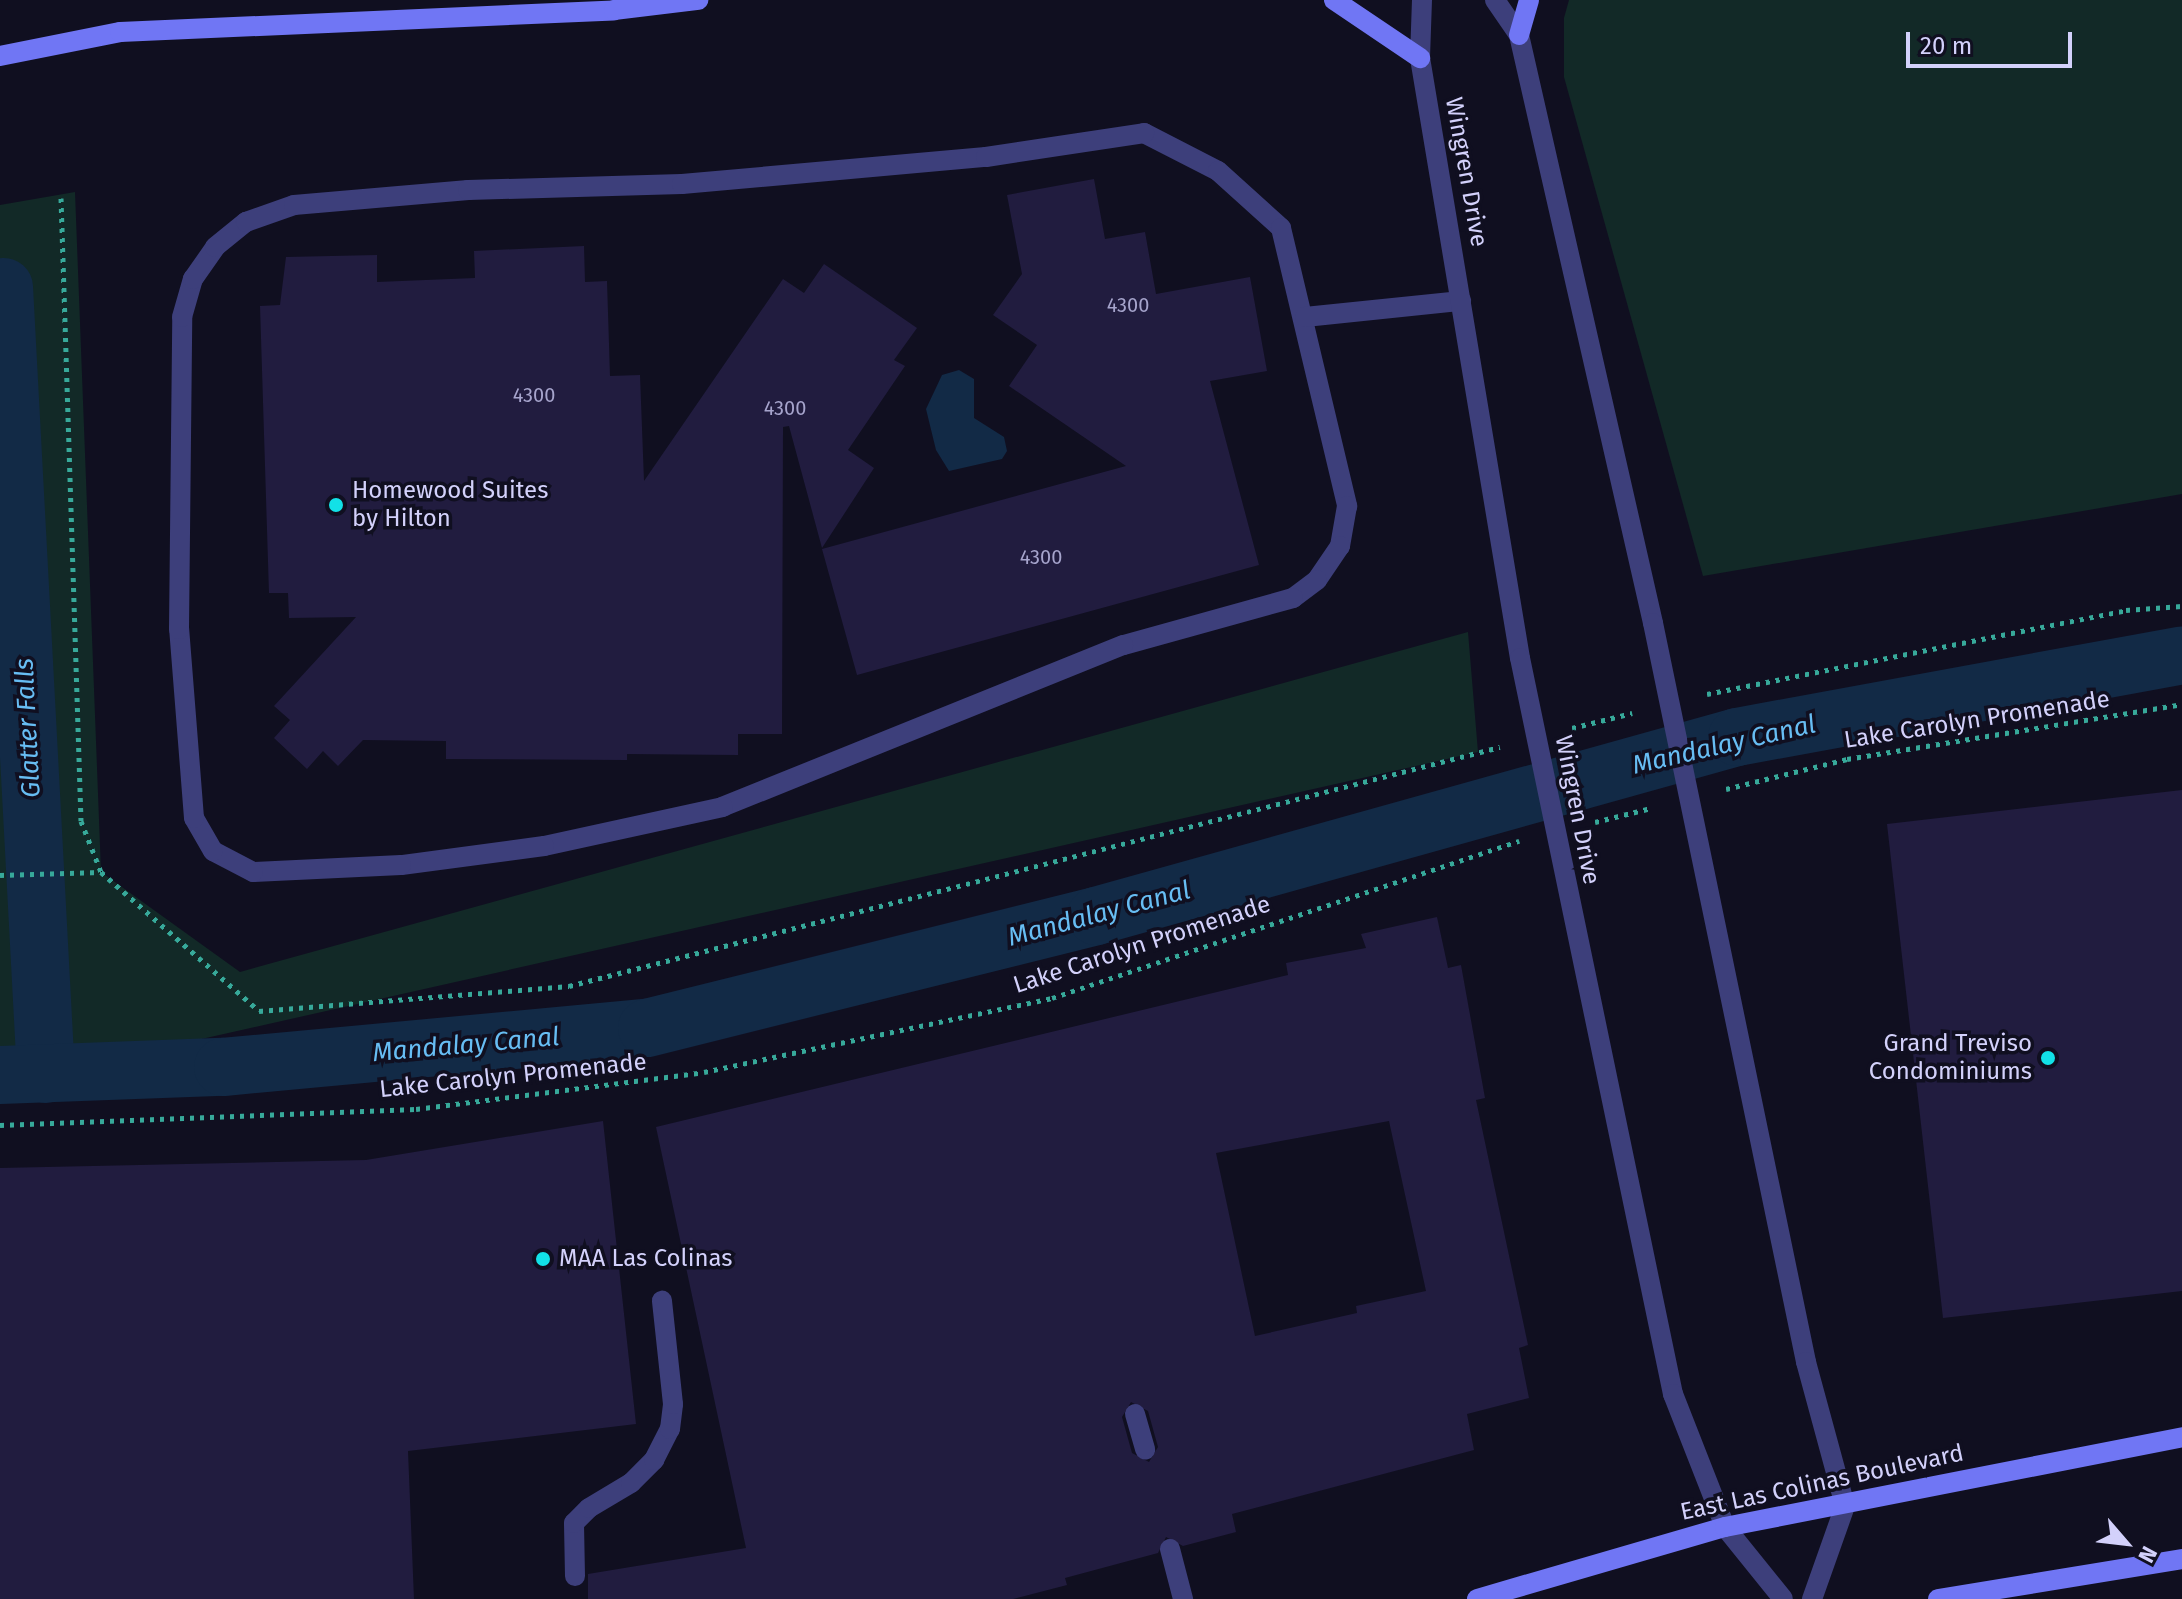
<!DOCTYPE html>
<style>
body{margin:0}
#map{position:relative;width:2182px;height:1599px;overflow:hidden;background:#100f20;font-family:"Fira Sans",sans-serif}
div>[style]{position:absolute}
.green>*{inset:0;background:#122927}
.water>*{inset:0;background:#122a46}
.canal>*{height:58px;margin:-29px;padding:0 29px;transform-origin:29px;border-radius:29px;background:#122a46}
.building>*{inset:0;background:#211c3f}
.path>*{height:5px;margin-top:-2.5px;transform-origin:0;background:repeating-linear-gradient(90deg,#37a99a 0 4px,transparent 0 10px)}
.service>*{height:20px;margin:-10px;padding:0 10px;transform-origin:10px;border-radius:10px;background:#3d3f7b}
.tertiary>*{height:20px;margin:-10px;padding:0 10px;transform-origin:10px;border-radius:10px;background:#3d3f7b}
.secondary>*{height:20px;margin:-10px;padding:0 10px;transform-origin:10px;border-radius:10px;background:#7076f4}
.dots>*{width:22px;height:22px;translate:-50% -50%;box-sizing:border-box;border:4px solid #100f20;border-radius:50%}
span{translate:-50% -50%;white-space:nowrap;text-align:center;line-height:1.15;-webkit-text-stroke:7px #100f20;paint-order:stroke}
.number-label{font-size:20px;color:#a6a4cc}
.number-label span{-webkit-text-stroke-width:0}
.street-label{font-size:24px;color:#d3d1fb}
.poi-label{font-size:24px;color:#d3d1fb}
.left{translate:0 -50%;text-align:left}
.right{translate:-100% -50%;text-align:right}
.water-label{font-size:26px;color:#67bdf3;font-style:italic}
.north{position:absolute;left:2086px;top:1503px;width:80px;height:80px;-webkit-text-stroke:6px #100f20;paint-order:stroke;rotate:118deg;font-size:22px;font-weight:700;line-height:32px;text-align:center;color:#d3d1fb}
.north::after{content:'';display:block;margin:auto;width:28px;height:36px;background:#d3d1fb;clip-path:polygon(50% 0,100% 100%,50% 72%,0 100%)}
.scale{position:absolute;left:1906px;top:32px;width:166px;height:36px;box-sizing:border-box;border:4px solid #d3d1fb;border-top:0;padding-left:10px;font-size:24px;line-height:28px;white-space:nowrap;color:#d3d1fb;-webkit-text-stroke:6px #100f20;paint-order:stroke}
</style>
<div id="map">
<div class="green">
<i style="clip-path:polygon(1569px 0,2182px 0,2182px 494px,1703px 576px,1564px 77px,1564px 18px)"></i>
<i style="clip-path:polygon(75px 192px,101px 872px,240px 972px,1468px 632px,1478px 752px,46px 1074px,0 1076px,0 205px)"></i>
</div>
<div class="water">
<i style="clip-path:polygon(959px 370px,974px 379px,974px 418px,1004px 437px,1007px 451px,1002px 459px,949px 471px,936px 450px,926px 409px,942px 375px)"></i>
</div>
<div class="canal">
<i style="left:4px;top:287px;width:788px;rotate:86.95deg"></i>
<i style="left:0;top:1075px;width:223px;rotate:-2.1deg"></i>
<i style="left:223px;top:1067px;width:426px;rotate:-5.3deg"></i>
<i style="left:647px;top:1028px;width:463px;rotate:-14deg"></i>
<i style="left:1096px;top:916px;width:666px;rotate:-15.6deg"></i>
<i style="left:1737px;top:737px;width:452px;rotate:-10.4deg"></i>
</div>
<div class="building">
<i style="clip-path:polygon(1094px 179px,1105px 239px,1145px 232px,1156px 294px,1250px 277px,1267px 371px,1210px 381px,1259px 565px,857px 675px,822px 549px,1126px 466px,1009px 386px,1037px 345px,993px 315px,1022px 274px,1007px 195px)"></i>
<i style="clip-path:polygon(584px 246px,585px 282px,607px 281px,610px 376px,640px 375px,644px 481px,783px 279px,804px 293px,824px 264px,917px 328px,894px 360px,905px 366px,848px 450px,874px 468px,822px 548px,789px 426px,783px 427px,782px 734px,738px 734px,738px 755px,627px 754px,627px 760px,446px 759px,446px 741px,363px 740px,338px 766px,323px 751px,307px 769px,274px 738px,290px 720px,274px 706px,356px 617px,289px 618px,288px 593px,269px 593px,260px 306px,280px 305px,286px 257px,377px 255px,377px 282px,475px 278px,474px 251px)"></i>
<i style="clip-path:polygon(2182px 790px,2182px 1291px,1943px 1318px,1887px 824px)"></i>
<i style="clip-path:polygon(evenodd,1437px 917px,1448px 968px,1461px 965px,1485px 1098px,1476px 1100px,1528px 1345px,1519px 1348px,1529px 1398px,1467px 1414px,1474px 1450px,1232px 1514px,1236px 1532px,1183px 1546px,1166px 1537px,1158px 1553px,1065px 1578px,1067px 1585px,1013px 1599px,588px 1599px,588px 1574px,746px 1548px,656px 1127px,1288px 975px,1286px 963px,1366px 948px,1361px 934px,1437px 917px,1389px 1121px,1426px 1291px,1356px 1306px,1357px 1313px,1255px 1336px,1216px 1153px,1389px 1121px,1437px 917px,1131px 1402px,1148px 1411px,1158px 1447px,1149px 1462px,1132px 1453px,1122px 1417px,1131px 1402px)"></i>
<i style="clip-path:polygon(603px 1121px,636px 1424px,408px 1451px,414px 1599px,0 1599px,0 1168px,366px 1160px)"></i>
</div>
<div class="path">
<i style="left:61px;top:198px;width:623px;rotate:88.16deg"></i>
<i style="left:81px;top:821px;width:55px;rotate:68.6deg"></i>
<i style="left:101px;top:872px;width:210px;rotate:41.3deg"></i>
<i style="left:259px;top:1011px;width:311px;rotate:-4.6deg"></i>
<i style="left:569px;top:986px;width:961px;rotate:-14.4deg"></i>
<i style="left:1707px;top:694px;width:427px;rotate:-11.3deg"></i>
<i style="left:2126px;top:610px;width:56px;rotate:-4.1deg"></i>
<i style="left:1572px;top:728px;width:62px;rotate:-14deg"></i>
<i style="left:1726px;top:789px;width:125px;rotate:-13.9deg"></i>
<i style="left:1847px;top:759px;width:339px;rotate:-9.3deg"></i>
<i style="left:1595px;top:822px;width:58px;rotate:-14deg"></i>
<i style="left:0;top:875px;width:101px;rotate:-1.7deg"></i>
<i style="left:0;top:1125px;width:416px;rotate:-2.2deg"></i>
<i style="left:416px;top:1109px;width:290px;rotate:-7.3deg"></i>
<i style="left:704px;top:1072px;width:356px;rotate:-12deg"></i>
<i style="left:1052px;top:998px;width:493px;rotate:-18.6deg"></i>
</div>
<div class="service">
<i style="left:1144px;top:133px;width:83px;rotate:27.2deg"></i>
<i style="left:1218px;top:171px;width:85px;rotate:42.1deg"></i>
<i style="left:1281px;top:228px;width:286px;rotate:76.6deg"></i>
<i style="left:1347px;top:506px;width:41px;rotate:99.9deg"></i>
<i style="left:1340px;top:546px;width:41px;rotate:124.1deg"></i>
<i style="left:1317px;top:580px;width:30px;rotate:143deg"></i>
<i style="left:1293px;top:598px;width:176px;rotate:164.5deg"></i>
<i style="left:1123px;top:645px;width:432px;rotate:158deg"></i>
<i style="left:723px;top:807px;width:183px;rotate:167.7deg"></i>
<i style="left:544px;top:846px;width:144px;rotate:172.4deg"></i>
<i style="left:401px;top:865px;width:148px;rotate:177.3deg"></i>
<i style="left:253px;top:872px;width:45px;rotate:-152.3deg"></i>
<i style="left:213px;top:851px;width:38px;rotate:-120deg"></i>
<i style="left:194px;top:818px;width:190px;rotate:-94.5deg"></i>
<i style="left:179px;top:629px;width:312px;rotate:-89.4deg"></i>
<i style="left:182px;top:317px;width:40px;rotate:-74deg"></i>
<i style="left:193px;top:279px;width:39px;rotate:-55deg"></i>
<i style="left:215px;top:247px;width:40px;rotate:-39deg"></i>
<i style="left:246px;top:222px;width:51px;rotate:-19.5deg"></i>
<i style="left:294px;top:205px;width:175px;rotate:-4.9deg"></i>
<i style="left:468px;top:190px;width:214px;rotate:-1.6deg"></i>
<i style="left:682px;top:184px;width:305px;rotate:-5.1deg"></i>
<i style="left:986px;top:157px;width:160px;rotate:-8.6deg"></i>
<i style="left:1305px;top:317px;width:157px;rotate:-5.9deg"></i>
<i style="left:1135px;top:1414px;width:37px;rotate:74deg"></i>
<i style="left:1170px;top:1549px;width:52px;rotate:75.4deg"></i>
<i style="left:575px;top:1576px;width:53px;rotate:-91.1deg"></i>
<i style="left:574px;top:1523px;width:21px;rotate:-45deg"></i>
<i style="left:589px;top:1508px;width:49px;rotate:-30.8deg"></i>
<i style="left:631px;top:1483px;width:33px;rotate:-45deg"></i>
<i style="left:654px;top:1460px;width:35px;rotate:-63deg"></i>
<i style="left:670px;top:1429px;width:25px;rotate:-83deg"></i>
<i style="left:673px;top:1404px;width:104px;rotate:-96.1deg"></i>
</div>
<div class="tertiary">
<i style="left:1422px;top:0;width:58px;rotate:92deg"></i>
<i style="left:1420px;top:58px;width:608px;rotate:80.54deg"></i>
<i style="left:1520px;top:658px;width:752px;rotate:78.26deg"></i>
<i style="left:1673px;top:1394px;width:143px;rotate:68.6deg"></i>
<i style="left:1725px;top:1527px;width:92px;rotate:51.1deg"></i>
<i style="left:1495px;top:0;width:42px;rotate:55.6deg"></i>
<i style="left:1519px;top:35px;width:603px;rotate:77.16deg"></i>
<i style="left:1653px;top:623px;width:755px;rotate:78.3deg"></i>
<i style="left:1806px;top:1362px;width:149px;rotate:74.8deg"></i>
<i style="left:1845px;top:1506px;width:99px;rotate:109.5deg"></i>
</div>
<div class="secondary">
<i style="left:1334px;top:0;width:104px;rotate:34deg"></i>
<i style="left:1519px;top:35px;width:36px;rotate:-74deg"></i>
<i style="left:0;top:56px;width:122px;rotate:-11.3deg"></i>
<i style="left:120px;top:32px;width:494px;rotate:-2.5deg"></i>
<i style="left:614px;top:10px;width:85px;rotate:-6.8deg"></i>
<i style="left:1477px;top:1599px;width:258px;rotate:-16.2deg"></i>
<i style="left:1725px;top:1527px;width:466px;rotate:-11.1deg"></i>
<i style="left:1938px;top:1599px;width:247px;rotate:-9.3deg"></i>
</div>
<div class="dots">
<i style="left:336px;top:505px;background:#12e1e7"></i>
<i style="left:2048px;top:1058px;background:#12e1e7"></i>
<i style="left:543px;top:1259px;background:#12e1e7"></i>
</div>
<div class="number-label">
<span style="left:1128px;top:305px">4300</span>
<span style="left:534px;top:395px">4300</span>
<span style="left:785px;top:408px">4300</span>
<span style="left:1041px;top:557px">4300</span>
</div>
<div class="street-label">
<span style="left:1466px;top:172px;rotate:80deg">Wingren Drive</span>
<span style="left:1977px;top:720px;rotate:-9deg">Lake Carolyn Promenade</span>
<span style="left:1577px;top:810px;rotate:79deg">Wingren Drive</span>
<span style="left:1142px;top:945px;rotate:-18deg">Lake Carolyn Promenade</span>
<span style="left:513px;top:1076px;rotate:-6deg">Lake Carolyn Promenade</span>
<span style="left:1822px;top:1483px;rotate:-12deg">East Las Colinas Boulevard</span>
</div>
<div class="poi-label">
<span class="left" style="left:352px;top:505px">Homewood Suites<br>by Hilton</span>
<span class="right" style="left:2032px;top:1058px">Grand Treviso<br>Condominiums</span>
<span class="left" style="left:559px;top:1259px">MAA Las Colinas</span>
</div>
<div class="water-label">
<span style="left:28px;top:728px;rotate:-93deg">Glatter Falls</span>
<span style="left:1724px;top:745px;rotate:-13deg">Mandalay Canal</span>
<span style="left:1099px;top:914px;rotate:-15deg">Mandalay Canal</span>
<span style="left:466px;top:1045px;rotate:-5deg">Mandalay Canal</span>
</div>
<div class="north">N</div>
<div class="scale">20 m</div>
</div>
